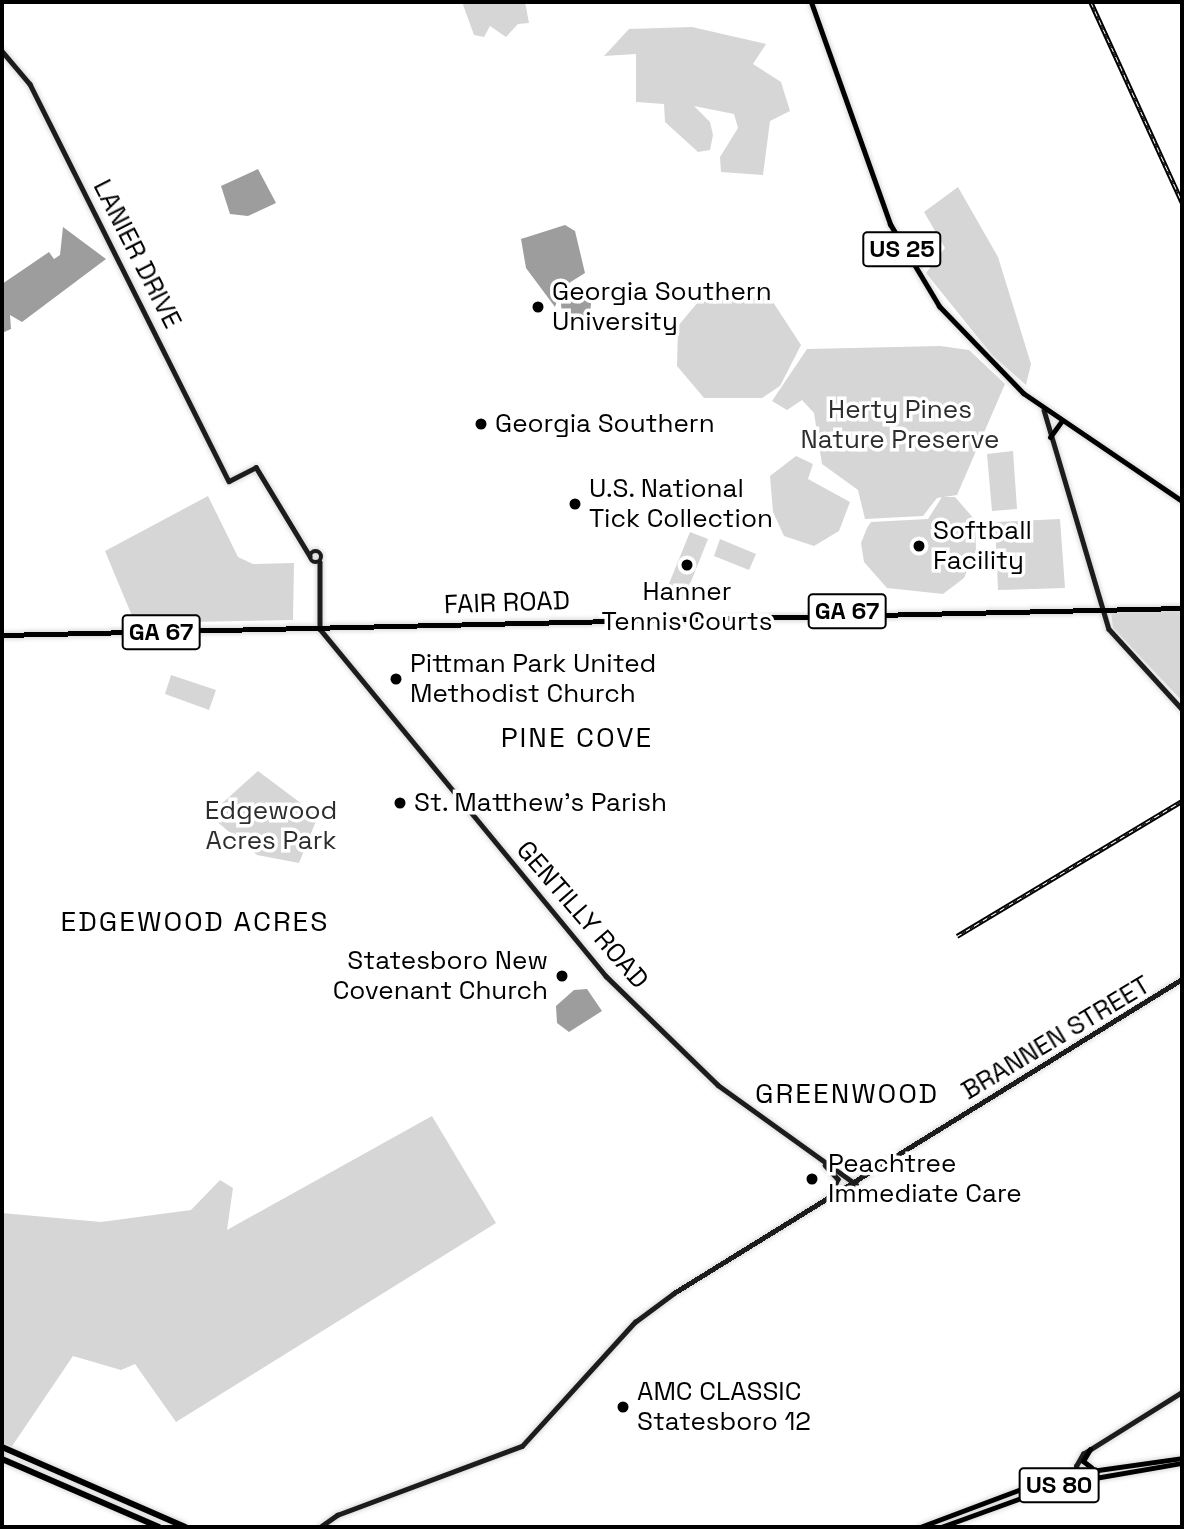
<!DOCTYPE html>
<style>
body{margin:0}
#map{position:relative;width:1184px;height:1529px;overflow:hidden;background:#fff;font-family:"Space Grotesk",sans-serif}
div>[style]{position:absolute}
.green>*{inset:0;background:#d6d6d6}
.water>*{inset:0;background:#9d9d9d}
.round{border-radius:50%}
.roads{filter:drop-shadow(0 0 2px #dbdbdb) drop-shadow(0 0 2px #dbdbdb)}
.secondary>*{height:4.5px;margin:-2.25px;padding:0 2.25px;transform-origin:2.25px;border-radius:2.25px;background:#1c1c1c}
.secondary>.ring{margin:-2.25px;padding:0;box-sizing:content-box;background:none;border:4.5px solid #1c1c1c;border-radius:50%}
.primary>*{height:5px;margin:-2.5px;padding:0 2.5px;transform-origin:2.5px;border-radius:2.5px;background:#000}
.highway>*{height:6px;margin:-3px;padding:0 3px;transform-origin:3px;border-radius:3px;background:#000}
.rail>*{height:4.5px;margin-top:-2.25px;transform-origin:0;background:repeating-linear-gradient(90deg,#fff 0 5px,#000 0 10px);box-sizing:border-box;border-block:2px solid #000}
.dots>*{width:19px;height:19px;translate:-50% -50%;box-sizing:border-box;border:4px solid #fff;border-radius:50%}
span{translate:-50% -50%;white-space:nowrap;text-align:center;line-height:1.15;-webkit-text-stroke:7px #fff;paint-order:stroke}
.shield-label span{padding:2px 5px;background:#fff;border:2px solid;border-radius:5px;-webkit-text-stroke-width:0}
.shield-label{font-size:24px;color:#000;font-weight:700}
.street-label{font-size:26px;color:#000}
.poi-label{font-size:26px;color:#000}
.left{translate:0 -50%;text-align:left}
.right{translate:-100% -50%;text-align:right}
.park-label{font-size:26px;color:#2d2d2d}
.neighbourhood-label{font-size:28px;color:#000;letter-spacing:2px}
.frame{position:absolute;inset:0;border:4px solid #000;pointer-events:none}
</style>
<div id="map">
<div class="green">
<i style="clip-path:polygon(462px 2px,525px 2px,529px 23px,518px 24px,506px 37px,490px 26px,484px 37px,474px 35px)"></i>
<i style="clip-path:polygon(692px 27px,766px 44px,753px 64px,781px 82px,790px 111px,770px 121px,763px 175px,721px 172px,720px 157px,738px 128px,734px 114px,694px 106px,710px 122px,713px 135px,710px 150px,698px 152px,665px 122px,664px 104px,636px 102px,636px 54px,604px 56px,629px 29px)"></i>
<i style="clip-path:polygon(958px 187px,998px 257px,1031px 364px,1026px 385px,992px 355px,926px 273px,945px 248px,924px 212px)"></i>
<i style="clip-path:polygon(769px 296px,801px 345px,780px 386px,762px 398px,704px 398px,677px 366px,678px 326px,698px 302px)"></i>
<i style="clip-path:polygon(940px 346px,969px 350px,1005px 384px,957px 495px,937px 498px,923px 516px,865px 519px,858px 490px,822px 464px,814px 413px,802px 400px,787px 410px,772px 401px,807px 349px)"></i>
<i style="clip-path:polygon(1013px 451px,1017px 509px,992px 511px,987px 454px)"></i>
<i style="clip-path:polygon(796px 456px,813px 464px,808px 479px,850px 502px,839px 531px,814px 546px,784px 536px,773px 512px,770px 476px)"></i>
<i style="clip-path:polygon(208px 496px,238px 557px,253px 564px,294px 563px,293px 620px,135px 623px,105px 551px)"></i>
<i style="clip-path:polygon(942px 497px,955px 497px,975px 520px,976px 550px,964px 578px,943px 594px,887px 588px,864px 562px,861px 543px,867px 528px,871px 522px,928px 519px)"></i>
<i style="clip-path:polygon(1060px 519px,1065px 588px,998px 590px,995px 522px)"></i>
<i style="clip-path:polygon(690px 532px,708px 539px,684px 599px,666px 591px)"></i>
<i style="clip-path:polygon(720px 539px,756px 554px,749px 570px,714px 556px)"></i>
<i style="clip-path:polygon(1135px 609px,1182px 611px,1182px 701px,1113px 628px,1111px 613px)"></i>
<i style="clip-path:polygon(171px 675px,216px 690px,209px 710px,165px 694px)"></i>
<i style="clip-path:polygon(258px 771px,318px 816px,299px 863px,257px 855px,209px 815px)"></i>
<i style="clip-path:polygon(432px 1116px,496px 1223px,176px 1422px,135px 1364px,121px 1370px,73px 1356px,2px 1461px,2px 1213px,101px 1222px,191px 1210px,220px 1180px,233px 1188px,227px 1230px)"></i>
</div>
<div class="water">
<i style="clip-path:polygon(258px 169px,276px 203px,248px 216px,230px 214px,221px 186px)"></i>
<i style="clip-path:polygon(565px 225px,575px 231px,585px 273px,561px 288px,555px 307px,526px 268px,521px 239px)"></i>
<i style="clip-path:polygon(63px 227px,106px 259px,22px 322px,10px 315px,11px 329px,2px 333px,2px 284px,49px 252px,54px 259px,60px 255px)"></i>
<i class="round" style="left:561px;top:289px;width:30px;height:30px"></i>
<i style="clip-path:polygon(587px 989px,602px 1011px,569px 1032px,557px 1023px,556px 1006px,574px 990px)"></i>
</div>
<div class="roads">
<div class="secondary">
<i style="left:2px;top:51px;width:43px;rotate:49.7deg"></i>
<i style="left:30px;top:84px;width:444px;rotate:63.4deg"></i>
<i style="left:229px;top:481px;width:30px;rotate:-27deg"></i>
<i style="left:256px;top:467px;width:104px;rotate:58.8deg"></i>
<i style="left:1044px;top:410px;width:228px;rotate:73.5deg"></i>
<i style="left:1109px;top:629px;width:108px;rotate:47.6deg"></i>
<i class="ring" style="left:310px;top:551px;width:7.5px;height:7.5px"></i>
<i style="left:320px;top:562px;width:67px;rotate:90deg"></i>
<i style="left:320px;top:629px;width:450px;rotate:50.5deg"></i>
<i style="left:606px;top:976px;width:156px;rotate:44.2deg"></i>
<i style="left:718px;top:1085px;width:170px;rotate:35.7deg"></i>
<i style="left:825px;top:1165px;width:19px;rotate:47deg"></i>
<i style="left:838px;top:1179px;width:20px;rotate:114deg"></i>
<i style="left:1078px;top:1480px;width:14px;rotate:-98deg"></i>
<i style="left:1076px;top:1466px;width:14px;rotate:-60deg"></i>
<i style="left:1083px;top:1454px;width:117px;rotate:-32.1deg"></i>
<i style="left:320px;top:1527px;width:21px;rotate:-35deg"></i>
<i style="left:337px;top:1515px;width:197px;rotate:-20.5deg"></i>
<i style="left:522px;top:1446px;width:168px;rotate:-47.7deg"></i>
<i style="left:635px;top:1322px;width:49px;rotate:-36.6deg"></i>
<i style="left:674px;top:1293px;width:597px;rotate:-31.72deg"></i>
</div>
<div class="primary">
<i style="left:811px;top:2px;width:236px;rotate:70.4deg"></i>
<i style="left:890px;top:224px;width:96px;rotate:59.1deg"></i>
<i style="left:939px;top:306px;width:121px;rotate:46deg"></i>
<i style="left:1023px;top:393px;width:192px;rotate:34.2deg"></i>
<i style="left:1050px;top:437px;width:19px;rotate:-54deg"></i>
<i style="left:2px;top:635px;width:1180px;rotate:-1.31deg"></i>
<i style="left:1090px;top:1449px;width:14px;rotate:120deg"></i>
<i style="left:1083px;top:1461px;width:11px;rotate:38deg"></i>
<i style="left:920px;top:1527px;width:145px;rotate:-20.6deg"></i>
<i style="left:1056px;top:1476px;width:127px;rotate:-8.1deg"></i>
<i style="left:941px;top:1527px;width:127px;rotate:-19.9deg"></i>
<i style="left:1060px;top:1484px;width:124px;rotate:-9.8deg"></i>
</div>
<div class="highway">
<i style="left:2px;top:1447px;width:200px;rotate:23.6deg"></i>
<i style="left:2px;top:1459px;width:171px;rotate:23.4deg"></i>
</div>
</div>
<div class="rail">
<i style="left:1091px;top:2px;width:220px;rotate:65.5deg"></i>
<i style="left:957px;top:936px;width:262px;rotate:-31deg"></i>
</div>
<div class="dots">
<i style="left:538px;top:307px;background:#000"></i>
<i style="left:481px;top:424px;background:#000"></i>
<i style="left:575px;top:504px;background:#000"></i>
<i style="left:919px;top:546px;background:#000"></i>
<i style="left:687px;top:565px;background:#000"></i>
<i style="left:396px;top:679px;background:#000"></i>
<i style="left:400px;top:803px;background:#000"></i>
<i style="left:562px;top:976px;background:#000"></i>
<i style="left:812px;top:1179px;background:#000"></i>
<i style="left:623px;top:1407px;background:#000"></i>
</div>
<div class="shield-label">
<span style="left:902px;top:249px">US 25</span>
<span style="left:847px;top:611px">GA 67</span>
<span style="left:161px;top:632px">GA 67</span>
<span style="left:1059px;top:1485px">US 80</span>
</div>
<div class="street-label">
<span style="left:137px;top:254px;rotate:63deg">LANIER DRIVE</span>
<span style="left:507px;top:603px;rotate:-2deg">FAIR ROAD</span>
<span style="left:582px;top:915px;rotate:49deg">GENTILLY ROAD</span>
<span style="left:1056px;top:1038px;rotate:-31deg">BRANNEN STREET</span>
</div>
<div class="poi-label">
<span class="left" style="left:552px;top:307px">Georgia Southern<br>University</span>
<span class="left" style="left:495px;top:424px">Georgia Southern</span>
<span class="left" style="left:589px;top:504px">U.S. National<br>Tick Collection</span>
<span class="left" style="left:933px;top:546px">Softball<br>Facility</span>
<span style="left:687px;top:607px">Hanner<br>Tennis Courts</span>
<span class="left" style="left:410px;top:679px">Pittman Park United<br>Methodist Church</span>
<span class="left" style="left:414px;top:803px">St. Matthew's Parish</span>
<span class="right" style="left:548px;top:976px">Statesboro New<br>Covenant Church</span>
<span class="left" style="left:828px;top:1179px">Peachtree<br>Immediate Care</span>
<span class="left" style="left:637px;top:1407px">AMC CLASSIC<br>Statesboro 12</span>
</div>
<div class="park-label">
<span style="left:900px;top:425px">Herty Pines<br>Nature Preserve</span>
<span style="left:271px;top:826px">Edgewood<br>Acres Park</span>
</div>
<div class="neighbourhood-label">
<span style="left:577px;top:737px">PINE COVE</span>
<span style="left:195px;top:921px">EDGEWOOD ACRES</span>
<span style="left:847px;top:1093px">GREENWOOD</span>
</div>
<div class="frame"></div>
</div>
